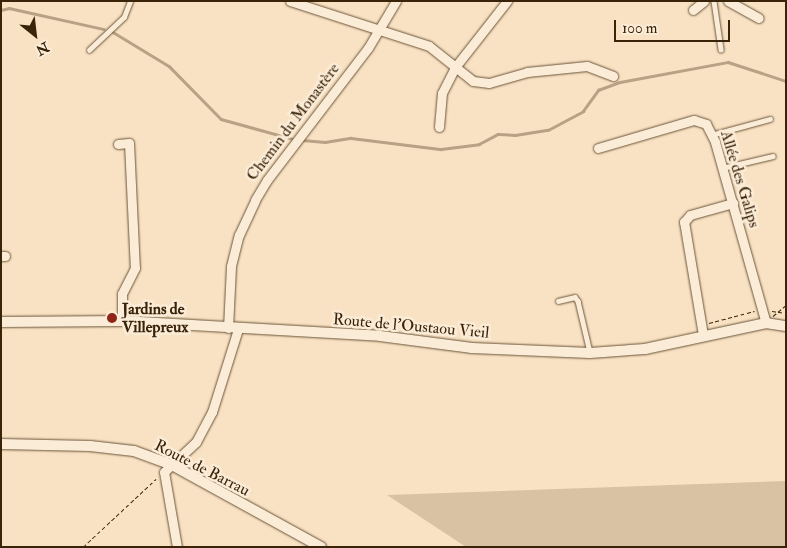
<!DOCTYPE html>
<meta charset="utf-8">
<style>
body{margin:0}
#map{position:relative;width:787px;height:548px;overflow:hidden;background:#f9e2c3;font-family:"IM FELL Double Pica",serif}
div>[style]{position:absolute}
.green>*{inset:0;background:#d9c2a3}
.stream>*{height:2.5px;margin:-1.25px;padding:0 1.25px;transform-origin:1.25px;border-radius:1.25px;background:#b8a184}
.path>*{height:1px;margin-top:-0.5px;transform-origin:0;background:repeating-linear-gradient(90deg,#3a2409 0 4px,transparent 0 6.5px)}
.roads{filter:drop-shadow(0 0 1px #6a5438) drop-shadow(0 0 1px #6a5438)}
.service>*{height:4.5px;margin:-2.25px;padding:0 2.25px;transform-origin:2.25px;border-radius:2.25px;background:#fbecd8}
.minor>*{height:9px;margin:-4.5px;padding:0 4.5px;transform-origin:4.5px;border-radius:4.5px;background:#fbecd8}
.tertiary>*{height:10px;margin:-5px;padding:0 5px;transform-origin:5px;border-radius:5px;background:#fbecd8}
.dots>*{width:14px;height:14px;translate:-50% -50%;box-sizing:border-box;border:2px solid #fbecd8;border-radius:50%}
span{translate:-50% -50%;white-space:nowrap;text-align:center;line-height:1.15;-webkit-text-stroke:5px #fbecd8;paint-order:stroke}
.street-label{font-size:16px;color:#3a2409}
.poi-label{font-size:16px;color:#3a2409;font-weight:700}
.left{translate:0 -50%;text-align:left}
.frame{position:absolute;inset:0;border:2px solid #3a2409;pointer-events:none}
.north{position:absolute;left:10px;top:10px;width:50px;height:50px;-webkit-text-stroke:4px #fbecd8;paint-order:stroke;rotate:151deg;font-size:14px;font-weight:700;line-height:20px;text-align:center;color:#3a2409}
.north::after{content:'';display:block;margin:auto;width:18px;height:22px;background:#3a2409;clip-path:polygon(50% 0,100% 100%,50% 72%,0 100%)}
.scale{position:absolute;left:614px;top:20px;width:116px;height:22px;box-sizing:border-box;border:2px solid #3a2409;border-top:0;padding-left:6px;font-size:15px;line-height:18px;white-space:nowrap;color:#3a2409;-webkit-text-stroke:4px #fbecd8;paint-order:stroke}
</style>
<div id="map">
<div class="green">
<i style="clip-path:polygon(786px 481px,786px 547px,466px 547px,387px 495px)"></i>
</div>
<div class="stream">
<i style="left:1px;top:10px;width:8px;rotate:-14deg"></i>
<i style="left:9px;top:8px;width:97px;rotate:12.5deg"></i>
<i style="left:113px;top:32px;width:66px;rotate:31.3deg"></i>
<i style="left:169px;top:66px;width:74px;rotate:45.5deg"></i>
<i style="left:221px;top:119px;width:75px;rotate:15.5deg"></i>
<i style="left:302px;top:140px;width:23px;rotate:5deg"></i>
<i style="left:325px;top:142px;width:26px;rotate:-9deg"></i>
<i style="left:351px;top:138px;width:91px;rotate:7deg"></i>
<i style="left:441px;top:149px;width:38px;rotate:-7deg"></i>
<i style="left:479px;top:144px;width:21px;rotate:-28deg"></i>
<i style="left:498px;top:134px;width:17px;rotate:3deg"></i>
<i style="left:515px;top:135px;width:33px;rotate:-9deg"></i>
<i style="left:548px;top:130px;width:40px;rotate:-28deg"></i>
<i style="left:583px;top:111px;width:26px;rotate:-54deg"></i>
<i style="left:598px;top:90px;width:23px;rotate:-20deg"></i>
<i style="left:620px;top:82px;width:110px;rotate:-10.5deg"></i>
<i style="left:728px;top:62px;width:61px;rotate:18.1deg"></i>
</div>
<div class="path">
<i style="left:772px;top:311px;width:14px;rotate:8deg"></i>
<i style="left:773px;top:316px;width:17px;rotate:-40deg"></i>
<i style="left:709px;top:323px;width:47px;rotate:-14.9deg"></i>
<i style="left:83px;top:547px;width:100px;rotate:-43deg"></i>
</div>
<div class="roads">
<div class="service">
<i style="left:714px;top:1px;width:49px;rotate:81.7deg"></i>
<i style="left:89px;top:50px;width:48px;rotate:-43.3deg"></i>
<i style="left:124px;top:17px;width:17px;rotate:-69deg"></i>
<i style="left:711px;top:135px;width:61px;rotate:-15.2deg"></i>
<i style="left:722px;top:168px;width:52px;rotate:-13.2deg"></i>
<i style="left:558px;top:301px;width:17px;rotate:-13deg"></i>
<i style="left:575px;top:297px;width:5px;rotate:53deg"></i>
<i style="left:578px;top:301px;width:52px;rotate:76.8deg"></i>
</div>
<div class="minor">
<i style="left:290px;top:1px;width:146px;rotate:17.9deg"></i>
<i style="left:429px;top:46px;width:56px;rotate:38.5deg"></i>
<i style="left:473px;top:81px;width:16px;rotate:7deg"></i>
<i style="left:489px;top:83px;width:40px;rotate:-16deg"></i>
<i style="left:527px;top:72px;width:60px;rotate:-5.7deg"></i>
<i style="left:587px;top:66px;width:28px;rotate:21deg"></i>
<i style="left:728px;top:1px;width:35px;rotate:29deg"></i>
<i style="left:693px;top:10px;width:14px;rotate:-39deg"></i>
<i style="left:439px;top:127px;width:34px;rotate:-85deg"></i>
<i style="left:442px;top:93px;width:30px;rotate:-63deg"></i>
<i style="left:456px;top:66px;width:83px;rotate:-51.9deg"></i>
<i style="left:118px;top:144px;width:11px;rotate:-5deg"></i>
<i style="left:129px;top:143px;width:125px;rotate:87.3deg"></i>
<i style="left:135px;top:268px;width:29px;rotate:117deg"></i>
<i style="left:122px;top:294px;width:27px;rotate:90deg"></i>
<i style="left:598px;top:148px;width:100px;rotate:-16.3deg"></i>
<i style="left:694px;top:120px;width:13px;rotate:18deg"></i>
<i style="left:706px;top:124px;width:20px;rotate:63deg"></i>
<i style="left:715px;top:142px;width:188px;rotate:74.3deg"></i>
<i style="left:1px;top:256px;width:4px"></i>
<i style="left:228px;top:328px;width:62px;rotate:-87.2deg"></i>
<i style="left:231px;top:266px;width:32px;rotate:-76deg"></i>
<i style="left:239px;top:235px;width:38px;rotate:-65deg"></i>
<i style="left:255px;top:200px;width:23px;rotate:-59deg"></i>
<i style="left:267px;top:180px;width:166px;rotate:-52.6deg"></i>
<i style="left:368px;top:48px;width:55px;rotate:-59.2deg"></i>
<i style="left:703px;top:335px;width:115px;rotate:-99.5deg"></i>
<i style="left:684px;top:222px;width:9px;rotate:-49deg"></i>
<i style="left:690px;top:215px;width:45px;rotate:-15.6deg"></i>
<i style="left:177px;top:547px;width:76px;rotate:-99.8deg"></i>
<i style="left:164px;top:472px;width:44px;rotate:-43.2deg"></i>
<i style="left:196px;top:442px;width:34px;rotate:-62deg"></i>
<i style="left:212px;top:412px;width:87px;rotate:-72.6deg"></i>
</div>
<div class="tertiary">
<i style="left:1px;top:322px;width:121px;rotate:-0.5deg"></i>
<i style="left:122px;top:321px;width:258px;rotate:3.3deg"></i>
<i style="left:380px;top:336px;width:93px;rotate:7.4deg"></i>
<i style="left:472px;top:348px;width:118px;rotate:2.4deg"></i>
<i style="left:590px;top:353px;width:55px;rotate:-4.2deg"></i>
<i style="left:645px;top:349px;width:124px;rotate:-12.1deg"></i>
<i style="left:766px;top:323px;width:20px;rotate:9deg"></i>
<i style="left:1px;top:444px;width:89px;rotate:1.3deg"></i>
<i style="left:90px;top:446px;width:44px;rotate:6.5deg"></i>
<i style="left:134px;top:451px;width:40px;rotate:20.2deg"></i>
<i style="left:172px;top:465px;width:170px;rotate:28.8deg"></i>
</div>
</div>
<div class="dots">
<i style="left:112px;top:318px;background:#8f2418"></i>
</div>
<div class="street-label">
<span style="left:293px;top:122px;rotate:-53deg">Chemin du Monastère</span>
<span style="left:740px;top:179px;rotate:73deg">Allée des Galips</span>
<span style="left:411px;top:326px;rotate:5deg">Route de l'Oustaou Vieil</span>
<span style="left:202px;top:468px;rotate:27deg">Route de Barrau</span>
</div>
<div class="poi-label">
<span class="left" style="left:122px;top:318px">Jardins de<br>Villepreux</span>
</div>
<div class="frame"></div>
<div class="north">N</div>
<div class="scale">100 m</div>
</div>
